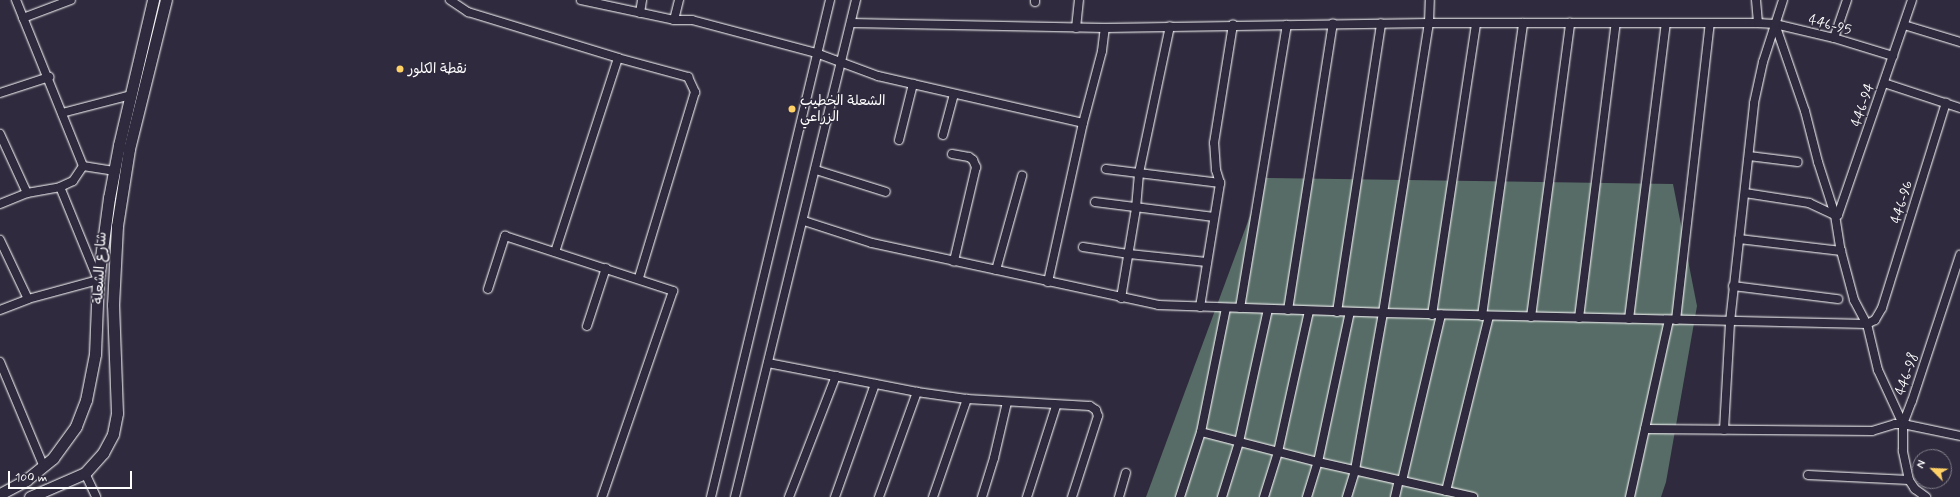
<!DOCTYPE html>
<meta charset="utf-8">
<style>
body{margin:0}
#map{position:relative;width:1960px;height:497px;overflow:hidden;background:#2f2a3d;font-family:Mynerve,"Playpen Sans Arabic",sans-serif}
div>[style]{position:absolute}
.green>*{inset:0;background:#576c66}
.roads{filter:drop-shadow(0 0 1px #fff) drop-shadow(0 0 1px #fff)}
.street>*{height:8px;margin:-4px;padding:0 4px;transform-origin:4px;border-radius:4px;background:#2f2a3d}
.secondary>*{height:11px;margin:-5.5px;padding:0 5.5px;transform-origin:5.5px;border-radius:5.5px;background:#2f2a3d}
.dots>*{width:11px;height:11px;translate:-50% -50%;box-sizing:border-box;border:2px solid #2f2a3d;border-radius:50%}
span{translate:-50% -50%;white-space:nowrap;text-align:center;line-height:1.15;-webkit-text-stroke:3px #2f2a3d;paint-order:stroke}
.street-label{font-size:14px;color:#fff}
.poi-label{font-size:14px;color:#fff}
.left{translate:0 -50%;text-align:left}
.north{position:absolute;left:1912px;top:449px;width:40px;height:40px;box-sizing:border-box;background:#2f2a3d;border:1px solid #827f8b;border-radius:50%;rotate:294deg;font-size:11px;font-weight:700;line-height:16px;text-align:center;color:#fff}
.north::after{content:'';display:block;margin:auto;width:14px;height:18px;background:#ffd166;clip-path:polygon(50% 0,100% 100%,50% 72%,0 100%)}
.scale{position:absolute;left:8px;top:471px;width:124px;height:18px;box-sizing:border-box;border:2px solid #fff;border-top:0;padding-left:5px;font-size:12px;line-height:14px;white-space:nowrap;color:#fff;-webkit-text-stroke:3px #2f2a3d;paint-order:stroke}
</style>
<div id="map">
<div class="green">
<i style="clip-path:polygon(1264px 178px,1673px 184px,1697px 306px,1666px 482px,1661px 497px,1146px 497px)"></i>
</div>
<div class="roads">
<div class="street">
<i style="left:16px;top:0;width:179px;rotate:68deg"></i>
<i style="left:450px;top:0;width:22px;rotate:34deg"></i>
<i style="left:468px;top:12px;width:157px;rotate:17deg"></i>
<i style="left:618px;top:58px;width:73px;rotate:15.2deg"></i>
<i style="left:688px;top:77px;width:17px;rotate:65deg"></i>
<i style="left:695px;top:92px;width:194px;rotate:106.8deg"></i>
<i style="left:581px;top:0;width:95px;rotate:12.1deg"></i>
<i style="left:674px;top:20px;width:18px"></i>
<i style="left:692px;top:20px;width:128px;rotate:14.9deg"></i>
<i style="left:816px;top:53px;width:66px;rotate:20.4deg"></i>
<i style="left:878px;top:76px;width:210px;rotate:12.9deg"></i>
<i style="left:1083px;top:123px;width:74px;rotate:-75.2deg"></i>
<i style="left:1102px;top:51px;width:23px;rotate:-83deg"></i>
<i style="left:1035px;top:0;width:2px;rotate:90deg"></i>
<i style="left:1756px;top:0;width:23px;rotate:85deg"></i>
<i style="left:640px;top:13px;width:13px;rotate:-81deg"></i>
<i style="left:23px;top:18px;width:51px;rotate:-20.6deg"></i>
<i style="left:674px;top:20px;width:21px;rotate:-76deg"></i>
<i style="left:851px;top:23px;width:254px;rotate:1.1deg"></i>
<i style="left:1105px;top:28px;width:324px;rotate:-0.9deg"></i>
<i style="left:1429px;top:23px;width:329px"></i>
<i style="left:1758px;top:23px;width:17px;rotate:3deg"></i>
<i style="left:1775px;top:24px;width:61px;rotate:13.3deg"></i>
<i style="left:1834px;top:38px;width:62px;rotate:17deg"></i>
<i style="left:1775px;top:24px;width:92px;rotate:71deg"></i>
<i style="left:1805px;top:111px;width:53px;rotate:75.7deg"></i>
<i style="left:1818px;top:162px;width:56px;rotate:72.2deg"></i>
<i style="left:1835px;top:215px;width:36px;rotate:81deg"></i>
<i style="left:1841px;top:251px;width:51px;rotate:75.1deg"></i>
<i style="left:1854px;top:300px;width:27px;rotate:62deg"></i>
<i style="left:1867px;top:324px;width:47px;rotate:76.6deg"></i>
<i style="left:1878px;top:370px;width:60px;rotate:65.2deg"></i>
<i style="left:1904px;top:25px;width:59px;rotate:16.9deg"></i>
<i style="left:1076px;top:28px;width:28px;rotate:-84deg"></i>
<i style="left:1834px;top:38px;width:40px;rotate:-71.1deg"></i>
<i style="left:1884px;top:83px;width:80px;rotate:18.2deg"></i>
<i style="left:0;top:93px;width:52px;rotate:-18.1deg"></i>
<i style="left:62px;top:113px;width:71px;rotate:-14.6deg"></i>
<i style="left:0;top:134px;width:65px;rotate:65.4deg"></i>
<i style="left:943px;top:135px;width:42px;rotate:-75deg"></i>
<i style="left:899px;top:140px;width:58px;rotate:-76deg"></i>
<i style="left:952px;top:154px;width:17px;rotate:10deg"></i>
<i style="left:969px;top:157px;width:5px;rotate:37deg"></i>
<i style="left:973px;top:160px;width:8px;rotate:67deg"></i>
<i style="left:976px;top:167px;width:97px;rotate:103.2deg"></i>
<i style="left:1749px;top:156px;width:49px;rotate:7deg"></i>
<i style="left:1106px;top:169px;width:115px;rotate:7deg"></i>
<i style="left:816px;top:170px;width:73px;rotate:17.4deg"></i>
<i style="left:1745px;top:193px;width:65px;rotate:8.9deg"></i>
<i style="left:1809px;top:203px;width:29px;rotate:25deg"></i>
<i style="left:1835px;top:215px;width:3px"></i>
<i style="left:1838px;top:215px;width:227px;rotate:-71deg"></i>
<i style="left:1095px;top:202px;width:120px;rotate:7.2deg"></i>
<i style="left:0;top:204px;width:29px;rotate:-22deg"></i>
<i style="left:27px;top:193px;width:34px;rotate:-10deg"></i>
<i style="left:60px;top:187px;width:14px;rotate:-25deg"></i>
<i style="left:73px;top:181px;width:18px;rotate:-56deg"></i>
<i style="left:83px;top:166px;width:31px;rotate:9deg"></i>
<i style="left:804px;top:221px;width:71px;rotate:17.9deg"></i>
<i style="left:872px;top:243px;width:293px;rotate:12.2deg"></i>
<i style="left:1158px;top:305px;width:225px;rotate:2deg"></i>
<i style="left:1383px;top:313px;width:484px;rotate:1.3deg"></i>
<i style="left:1867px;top:324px;width:9px;rotate:-27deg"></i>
<i style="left:1875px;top:320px;width:14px;rotate:-60deg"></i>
<i style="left:1882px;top:308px;width:215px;rotate:-72.7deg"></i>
<i style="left:1739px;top:239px;width:103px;rotate:6.7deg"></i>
<i style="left:0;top:240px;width:65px;rotate:64.6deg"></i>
<i style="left:1083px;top:247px;width:47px;rotate:8.7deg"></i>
<i style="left:1129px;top:254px;width:78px;rotate:5.9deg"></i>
<i style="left:555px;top:252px;width:204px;rotate:-72deg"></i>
<i style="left:996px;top:270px;width:98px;rotate:-74.5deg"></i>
<i style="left:1048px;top:282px;width:163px;rotate:-77.6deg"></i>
<i style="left:1733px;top:286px;width:106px;rotate:7.1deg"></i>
<i style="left:488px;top:289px;width:56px;rotate:-72.2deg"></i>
<i style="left:505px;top:236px;width:177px;rotate:18.1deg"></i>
<i style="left:673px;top:291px;width:218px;rotate:109deg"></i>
<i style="left:1121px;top:298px;width:91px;rotate:-80.5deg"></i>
<i style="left:1136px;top:208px;width:35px;rotate:-85deg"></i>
<i style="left:1139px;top:173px;width:150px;rotate:-78.1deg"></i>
<i style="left:1200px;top:307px;width:126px;rotate:-80.8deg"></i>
<i style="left:1220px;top:183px;width:14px;rotate:-107deg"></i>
<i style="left:1216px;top:170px;width:27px;rotate:-94deg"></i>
<i style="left:1214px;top:143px;width:120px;rotate:-80.9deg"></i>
<i style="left:1240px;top:308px;width:287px;rotate:-80.6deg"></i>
<i style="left:0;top:310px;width:30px;rotate:-21deg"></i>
<i style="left:28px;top:299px;width:73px;rotate:-15.2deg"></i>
<i style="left:98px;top:280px;width:100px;rotate:-112.2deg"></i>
<i style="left:1288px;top:310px;width:290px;rotate:-81.1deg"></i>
<i style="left:1337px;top:312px;width:292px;rotate:-81.3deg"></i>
<i style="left:1432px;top:315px;width:295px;rotate:-81.4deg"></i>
<i style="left:1482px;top:316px;width:296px;rotate:-82deg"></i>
<i style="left:1531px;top:317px;width:297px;rotate:-82.4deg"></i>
<i style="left:1579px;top:318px;width:297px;rotate:-82.9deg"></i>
<i style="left:1629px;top:319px;width:298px;rotate:-82.9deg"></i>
<i style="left:1676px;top:320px;width:299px;rotate:-83.5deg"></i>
<i style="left:587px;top:326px;width:61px;rotate:-71.9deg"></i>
<i style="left:0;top:362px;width:114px;rotate:67.3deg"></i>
<i style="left:768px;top:363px;width:152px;rotate:11deg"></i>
<i style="left:917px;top:392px;width:50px;rotate:8deg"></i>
<i style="left:967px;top:399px;width:123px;rotate:3.3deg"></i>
<i style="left:1090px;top:406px;width:7px;rotate:34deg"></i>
<i style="left:1096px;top:410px;width:6px;rotate:72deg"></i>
<i style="left:1098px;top:416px;width:85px;rotate:107.8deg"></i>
<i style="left:1645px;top:429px;width:227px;rotate:0.5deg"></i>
<i style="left:1872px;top:431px;width:24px;rotate:-17deg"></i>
<i style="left:1895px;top:424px;width:8px"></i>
<i style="left:1903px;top:424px;width:58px;rotate:11.9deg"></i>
<i style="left:1724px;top:430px;width:108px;rotate:-86.8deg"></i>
<i style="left:1730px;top:322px;width:220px;rotate:-83.7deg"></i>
<i style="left:1754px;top:103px;width:42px;rotate:-77.6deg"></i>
<i style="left:1763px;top:62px;width:65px;rotate:-72.1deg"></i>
<i style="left:1201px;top:432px;width:121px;rotate:14.4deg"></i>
<i style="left:1318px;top:462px;width:159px;rotate:12.7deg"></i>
<i style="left:85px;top:473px;width:26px;rotate:65deg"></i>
<i style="left:1808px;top:475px;width:101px;rotate:2.8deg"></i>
<i style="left:1402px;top:481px;width:171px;rotate:-76.8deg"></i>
<i style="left:1446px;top:491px;width:180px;rotate:-76.2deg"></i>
<i style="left:711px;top:497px;width:511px;rotate:-76.53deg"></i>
<i style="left:735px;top:497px;width:512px;rotate:-76.32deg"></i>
<i style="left:789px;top:497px;width:130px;rotate:-68.8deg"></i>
<i style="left:835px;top:497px;width:120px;rotate:-70.5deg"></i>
<i style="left:879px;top:497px;width:112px;rotate:-70.1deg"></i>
<i style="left:933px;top:497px;width:104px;rotate:-70.9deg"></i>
<i style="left:982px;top:497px;width:41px;rotate:-72.9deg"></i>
<i style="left:994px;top:458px;width:57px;rotate:-76.9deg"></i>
<i style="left:1027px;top:497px;width:96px;rotate:-72.3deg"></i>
<i style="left:1119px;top:497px;width:25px;rotate:-74deg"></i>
<i style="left:1180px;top:497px;width:68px;rotate:-72.1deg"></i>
<i style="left:1201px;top:432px;width:126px;rotate:-78.6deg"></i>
<i style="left:1222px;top:497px;width:58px;rotate:-72.8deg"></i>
<i style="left:1239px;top:442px;width:136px;rotate:-77.7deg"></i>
<i style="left:1264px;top:497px;width:47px;rotate:-72.7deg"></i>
<i style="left:1278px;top:452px;width:144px;rotate:-77.6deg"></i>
<i style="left:1307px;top:497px;width:37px;rotate:-73deg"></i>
<i style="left:1318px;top:462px;width:153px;rotate:-78deg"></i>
<i style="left:1347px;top:497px;width:28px;rotate:-73deg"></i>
<i style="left:1355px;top:470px;width:159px;rotate:-79.9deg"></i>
<i style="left:1383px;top:313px;width:294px;rotate:-81deg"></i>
<i style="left:1429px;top:23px;width:23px;rotate:-88deg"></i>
<i style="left:1395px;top:497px;width:17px;rotate:-77deg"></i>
<i style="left:1630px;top:497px;width:181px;rotate:-77.6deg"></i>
<i style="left:1926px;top:497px;width:14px;rotate:-144deg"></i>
<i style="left:1915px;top:489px;width:11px;rotate:-124deg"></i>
<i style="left:1909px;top:480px;width:30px;rotate:-102deg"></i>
<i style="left:1903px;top:451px;width:27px;rotate:-90deg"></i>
<i style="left:1903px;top:424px;width:25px;rotate:-69deg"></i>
<i style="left:1912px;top:401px;width:154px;rotate:-71.8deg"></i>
</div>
<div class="secondary">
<i style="left:0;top:494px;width:30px;rotate:-28deg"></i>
<i style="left:26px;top:480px;width:35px;rotate:-39deg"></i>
<i style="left:53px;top:458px;width:39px;rotate:-54deg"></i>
<i style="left:76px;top:426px;width:28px;rotate:-69deg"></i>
<i style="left:86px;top:400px;width:47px;rotate:-78.9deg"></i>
<i style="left:95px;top:354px;width:74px;rotate:-87.7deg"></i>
<i style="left:98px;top:280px;width:83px;rotate:-82.4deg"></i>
<i style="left:109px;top:198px;width:54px;rotate:-79.3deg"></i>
<i style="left:119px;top:145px;width:149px;rotate:-76.8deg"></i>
<i style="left:30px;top:497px;width:60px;rotate:-23.6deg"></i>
<i style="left:85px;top:473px;width:27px;rotate:-48deg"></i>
<i style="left:103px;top:453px;width:21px;rotate:-62deg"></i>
<i style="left:113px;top:434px;width:21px;rotate:-79deg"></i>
<i style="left:117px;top:413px;width:108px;rotate:-92.1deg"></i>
<i style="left:113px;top:305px;width:79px;rotate:-87.1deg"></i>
<i style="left:117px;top:226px;width:78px;rotate:-81.1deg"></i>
<i style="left:129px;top:149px;width:154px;rotate:-76.1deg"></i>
</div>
</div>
<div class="dots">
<i style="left:400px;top:69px;background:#ffd166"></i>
<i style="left:792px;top:109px;background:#ffd166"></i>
</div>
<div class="street-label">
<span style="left:1830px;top:25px;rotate:15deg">446-95</span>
<span style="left:1863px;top:105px;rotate:-71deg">446-94</span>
<span style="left:1902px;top:202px;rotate:-73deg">446-96</span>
<span style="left:100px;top:268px;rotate:-87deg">شارع الشعلة</span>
<span style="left:1907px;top:374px;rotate:-71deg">446-98</span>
</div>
<div class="poi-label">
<span class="left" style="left:408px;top:69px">نقطة الكلور</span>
<span class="left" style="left:800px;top:109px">الشعلة الخطيب<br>الزراعي</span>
</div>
<div class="north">N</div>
<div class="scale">100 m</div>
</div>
